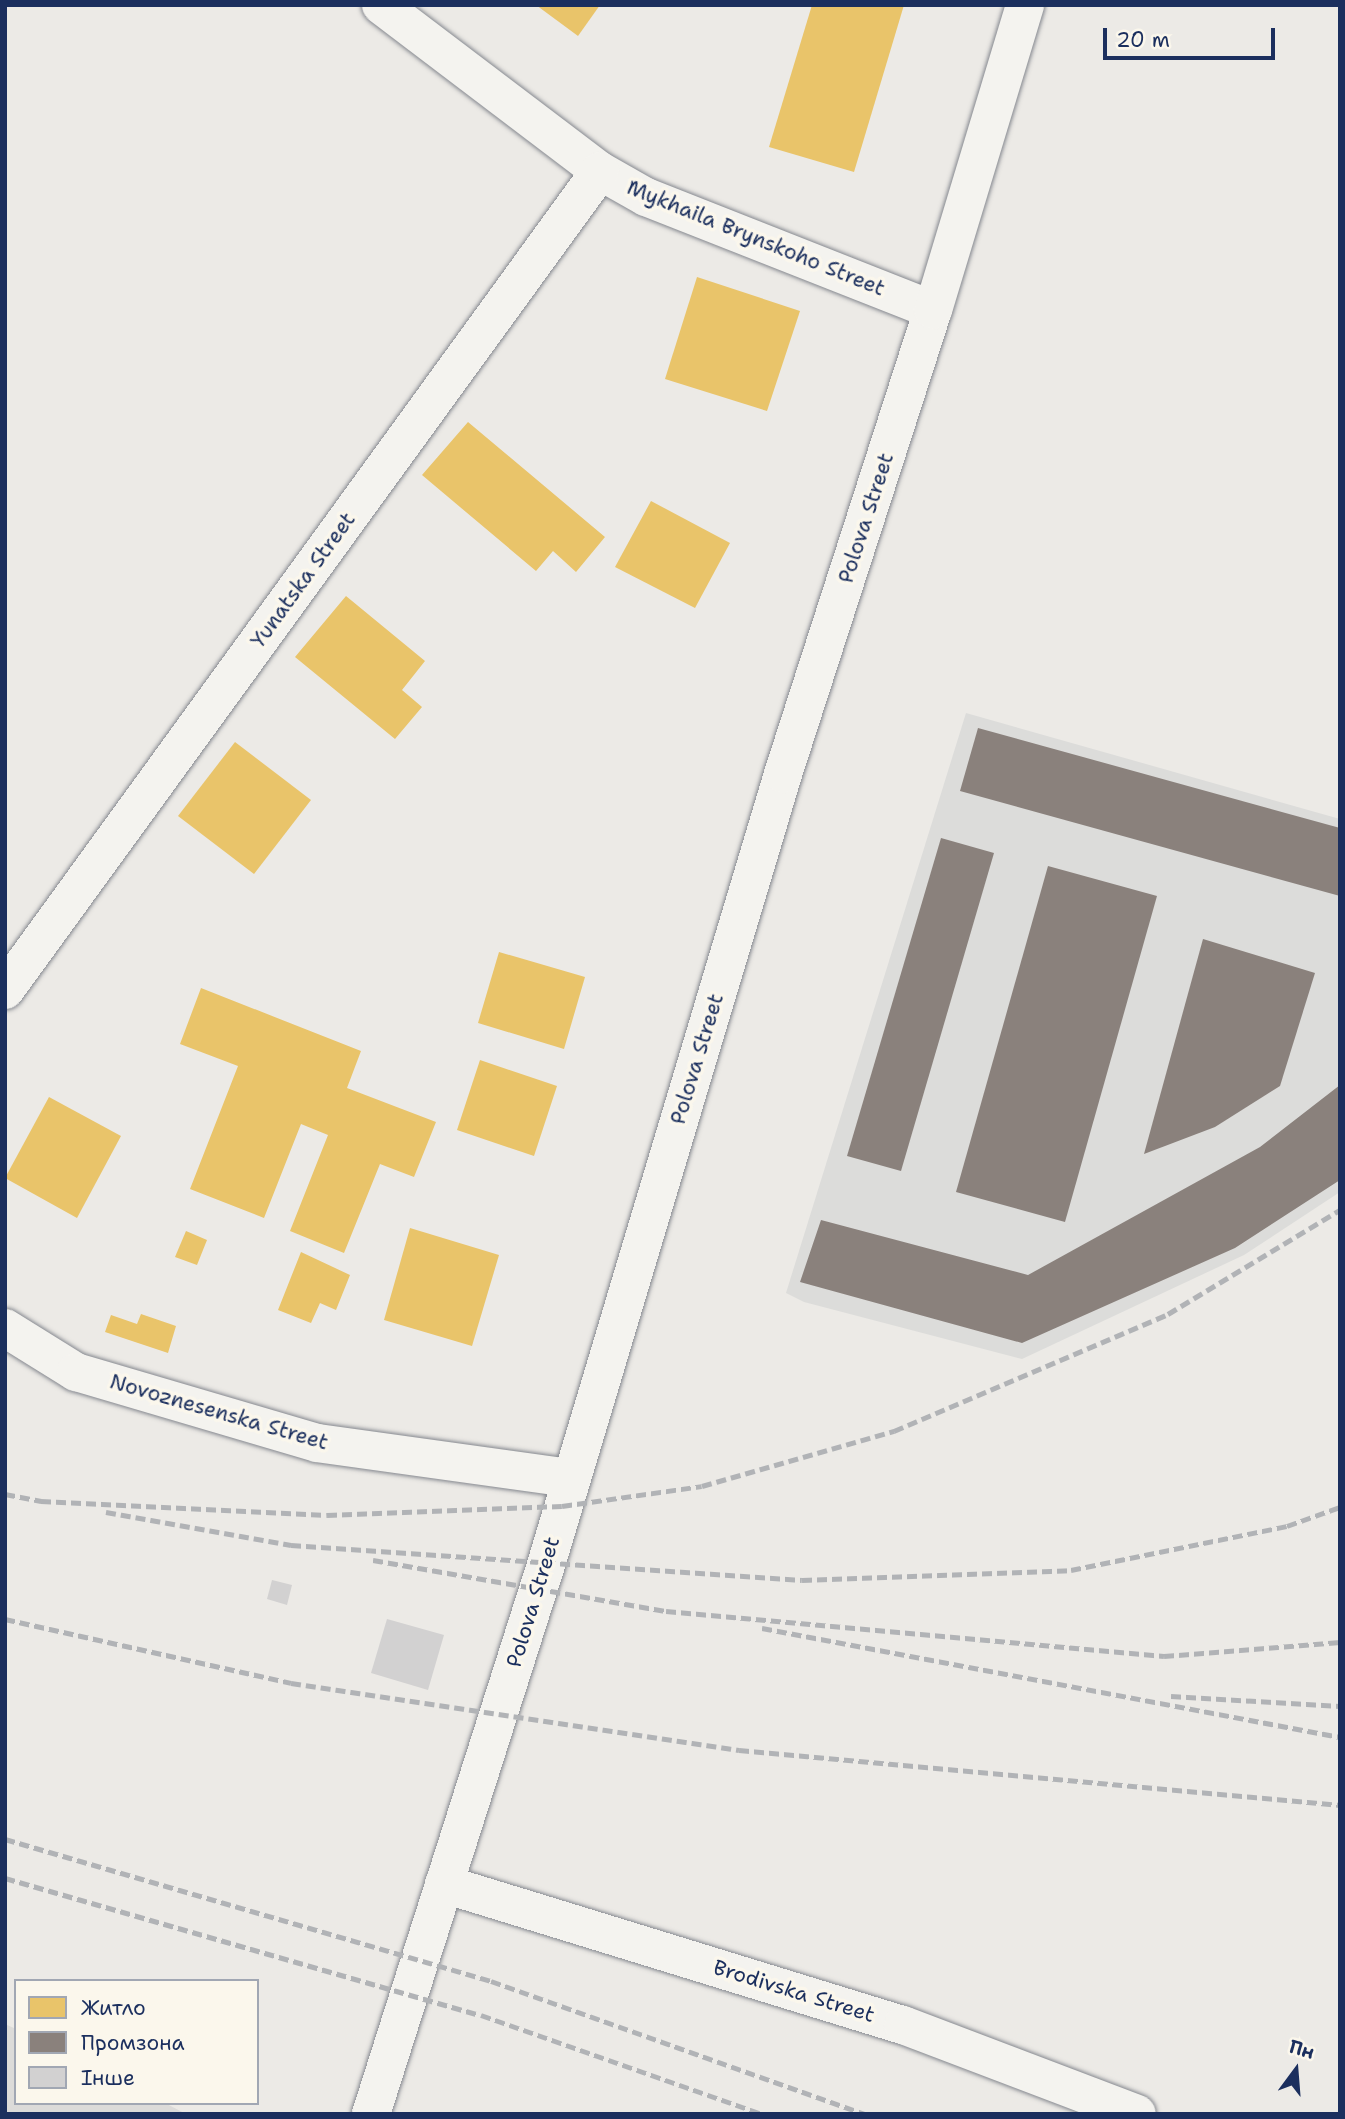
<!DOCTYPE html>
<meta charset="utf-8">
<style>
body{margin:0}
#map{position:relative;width:1345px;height:2119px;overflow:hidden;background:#eceae6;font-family:"Shantell Sans",sans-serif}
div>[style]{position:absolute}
.built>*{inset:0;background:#dcdcda}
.green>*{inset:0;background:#dcdbd9}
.homes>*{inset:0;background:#e9c46a}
.industry>*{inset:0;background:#8a817c}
.building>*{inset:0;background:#d2d1d1}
.roads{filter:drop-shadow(0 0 2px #85888f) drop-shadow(0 0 2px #85888f)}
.street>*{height:38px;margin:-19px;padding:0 19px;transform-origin:19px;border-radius:19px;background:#f4f3ef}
.secondary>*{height:38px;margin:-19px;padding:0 19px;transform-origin:19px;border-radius:19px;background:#f4f3ef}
.rail>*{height:5px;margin-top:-2.5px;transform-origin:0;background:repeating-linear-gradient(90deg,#b1b3b6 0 10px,transparent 0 15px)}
span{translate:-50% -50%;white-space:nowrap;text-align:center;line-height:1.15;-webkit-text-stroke:7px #fbf7ec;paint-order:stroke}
.street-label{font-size:21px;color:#1b2f5e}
.frame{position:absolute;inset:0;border:7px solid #1b2f5e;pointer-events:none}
.legend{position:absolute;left:14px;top:1979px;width:245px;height:126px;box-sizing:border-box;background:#fbf7ec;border:2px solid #a1a7b3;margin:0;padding:9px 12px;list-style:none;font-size:21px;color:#1b2f5e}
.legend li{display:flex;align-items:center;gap:14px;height:35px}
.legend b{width:35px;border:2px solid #a1a7b3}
.north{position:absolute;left:1261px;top:2035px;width:70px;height:70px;-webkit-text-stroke:5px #fbf7ec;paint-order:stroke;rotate:16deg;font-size:19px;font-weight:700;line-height:28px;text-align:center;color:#1b2f5e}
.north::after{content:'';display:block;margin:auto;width:24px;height:32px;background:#1b2f5e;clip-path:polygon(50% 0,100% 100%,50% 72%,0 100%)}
.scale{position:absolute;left:1103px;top:28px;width:172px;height:32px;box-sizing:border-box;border:4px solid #1b2f5e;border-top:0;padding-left:9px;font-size:21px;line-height:24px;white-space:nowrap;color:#1b2f5e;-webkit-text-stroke:5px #fbf7ec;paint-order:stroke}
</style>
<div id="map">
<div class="built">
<i style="clip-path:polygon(966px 713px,1340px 819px,1340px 1192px,1244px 1255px,1022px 1359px,804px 1302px,786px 1293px)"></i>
</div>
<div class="green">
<i style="clip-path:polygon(5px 2024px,16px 2029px,16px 2103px,165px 2103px,186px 2114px,5px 2114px)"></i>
</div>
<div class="homes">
<i style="clip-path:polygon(536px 5px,600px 5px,578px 36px)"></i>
<i style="clip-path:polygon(812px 5px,904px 5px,854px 172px,769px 147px)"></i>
<i style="clip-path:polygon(697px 277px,800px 311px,767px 411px,665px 379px)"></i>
<i style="clip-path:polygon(468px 422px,605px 537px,576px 572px,553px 551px,536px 571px,422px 475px)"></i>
<i style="clip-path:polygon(651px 501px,730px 543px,695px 608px,615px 567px)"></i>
<i style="clip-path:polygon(346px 596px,425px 661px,402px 690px,422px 707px,395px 739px,295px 657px)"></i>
<i style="clip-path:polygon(235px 742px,311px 800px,254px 874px,178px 816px)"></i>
<i style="clip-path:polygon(499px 952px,585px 977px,564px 1049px,478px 1023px)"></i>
<i style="clip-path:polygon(201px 988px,361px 1051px,347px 1088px,436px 1122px,414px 1177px,380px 1164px,344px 1253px,290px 1231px,328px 1135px,301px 1124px,264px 1218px,190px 1189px,238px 1066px,180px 1044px)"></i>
<i style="clip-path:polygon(480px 1060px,557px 1086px,534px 1156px,457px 1130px)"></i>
<i style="clip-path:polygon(49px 1097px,121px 1136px,77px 1218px,5px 1178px)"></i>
<i style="clip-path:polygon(410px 1228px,499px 1255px,472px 1346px,384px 1320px)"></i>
<i style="clip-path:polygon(186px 1231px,207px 1240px,197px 1265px,175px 1257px)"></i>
<i style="clip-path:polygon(301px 1252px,350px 1275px,336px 1310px,320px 1303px,311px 1323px,278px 1310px)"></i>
<i style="clip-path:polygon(141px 1314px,176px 1326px,168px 1353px,105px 1332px,111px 1315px,137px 1324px)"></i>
</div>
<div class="industry">
<i style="clip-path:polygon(978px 728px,1340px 828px,1340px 896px,960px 791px)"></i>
<i style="clip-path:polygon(941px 838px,994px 853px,901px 1171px,847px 1156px)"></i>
<i style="clip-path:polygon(1048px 866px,1157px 896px,1065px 1222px,956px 1192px)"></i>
<i style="clip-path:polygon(1203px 939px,1315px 973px,1280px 1086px,1215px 1127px,1144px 1154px)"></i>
<i style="clip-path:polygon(1340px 1085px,1340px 1180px,1235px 1248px,1022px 1343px,800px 1282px,821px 1220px,1028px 1275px,1260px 1147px)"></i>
</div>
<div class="building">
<i style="clip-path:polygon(272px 1580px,292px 1585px,287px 1605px,267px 1599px)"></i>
<i style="clip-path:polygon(387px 1619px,444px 1635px,428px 1690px,371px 1673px)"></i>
</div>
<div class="roads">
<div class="street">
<i style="left:381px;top:5px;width:275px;rotate:37.2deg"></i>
<i style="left:600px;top:171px;width:53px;rotate:29.5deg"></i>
<i style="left:646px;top:197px;width:308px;rotate:21.5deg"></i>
<i style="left:5px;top:990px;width:1012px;rotate:-54deg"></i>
<i style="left:444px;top:1884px;width:480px;rotate:17.1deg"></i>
<i style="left:903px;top:2025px;width:250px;rotate:20.8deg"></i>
</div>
<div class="secondary">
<i style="left:5px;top:1328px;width:84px;rotate:31.8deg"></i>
<i style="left:76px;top:1372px;width:251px;rotate:16.4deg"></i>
<i style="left:317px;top:1443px;width:255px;rotate:7.9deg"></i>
<i style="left:371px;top:2114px;width:576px;rotate:-72.32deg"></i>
<i style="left:546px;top:1565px;width:826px;rotate:-73.32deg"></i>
<i style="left:783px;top:774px;width:488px;rotate:-72.1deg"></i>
<i style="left:933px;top:310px;width:319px;rotate:-73.2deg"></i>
</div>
</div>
<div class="rail">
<i style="left:5px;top:1494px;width:37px;rotate:11deg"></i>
<i style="left:41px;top:1501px;width:286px;rotate:2.8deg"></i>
<i style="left:327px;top:1515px;width:235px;rotate:-2.2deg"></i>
<i style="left:562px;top:1506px;width:141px;rotate:-8.1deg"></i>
<i style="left:702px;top:1486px;width:200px;rotate:-16deg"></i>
<i style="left:894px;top:1431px;width:298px;rotate:-23.1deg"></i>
<i style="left:1168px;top:1314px;width:201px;rotate:-31.2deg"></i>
<i style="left:106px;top:1512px;width:188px;rotate:10.1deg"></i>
<i style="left:291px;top:1545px;width:512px;rotate:3.92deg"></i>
<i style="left:802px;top:1580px;width:269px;rotate:-2.1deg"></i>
<i style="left:1071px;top:1570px;width:220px;rotate:-11.5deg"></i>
<i style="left:1287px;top:1526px;width:56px;rotate:-19.7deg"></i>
<i style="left:373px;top:1560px;width:297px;rotate:9.9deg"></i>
<i style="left:666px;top:1611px;width:500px;rotate:5.16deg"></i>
<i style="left:1164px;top:1656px;width:177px;rotate:-4.5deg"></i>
<i style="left:5px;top:1619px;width:293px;rotate:12.6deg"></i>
<i style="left:291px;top:1683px;width:453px;rotate:8.5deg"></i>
<i style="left:739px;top:1750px;width:604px;rotate:5.23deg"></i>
<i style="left:762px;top:1628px;width:588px;rotate:10.68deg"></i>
<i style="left:1171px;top:1696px;width:169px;rotate:3.4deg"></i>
<i style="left:5px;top:1839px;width:506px;rotate:16.29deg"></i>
<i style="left:491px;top:1981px;width:397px;rotate:19.6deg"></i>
<i style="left:5px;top:1878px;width:495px;rotate:16.1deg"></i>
<i style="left:481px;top:2015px;width:298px;rotate:19.4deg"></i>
</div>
<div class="street-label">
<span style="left:756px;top:238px;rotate:22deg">Mykhaila Brynskoho Street</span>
<span style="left:866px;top:518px;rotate:-72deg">Polova Street</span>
<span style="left:303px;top:580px;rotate:-54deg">Yunatska Street</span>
<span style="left:697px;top:1059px;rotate:-73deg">Polova Street</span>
<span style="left:219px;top:1412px;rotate:16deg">Novoznesenska Street</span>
<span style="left:533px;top:1602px;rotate:-73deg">Polova Street</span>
<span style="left:794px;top:1991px;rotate:17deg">Brodivska Street</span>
</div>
<div class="frame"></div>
<ul class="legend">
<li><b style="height:19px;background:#e9c46a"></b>Житло</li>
<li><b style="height:19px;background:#8a817c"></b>Промзона</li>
<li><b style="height:19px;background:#d2d1d1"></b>Інше</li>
</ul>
<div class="north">Пн</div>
<div class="scale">20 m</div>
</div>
